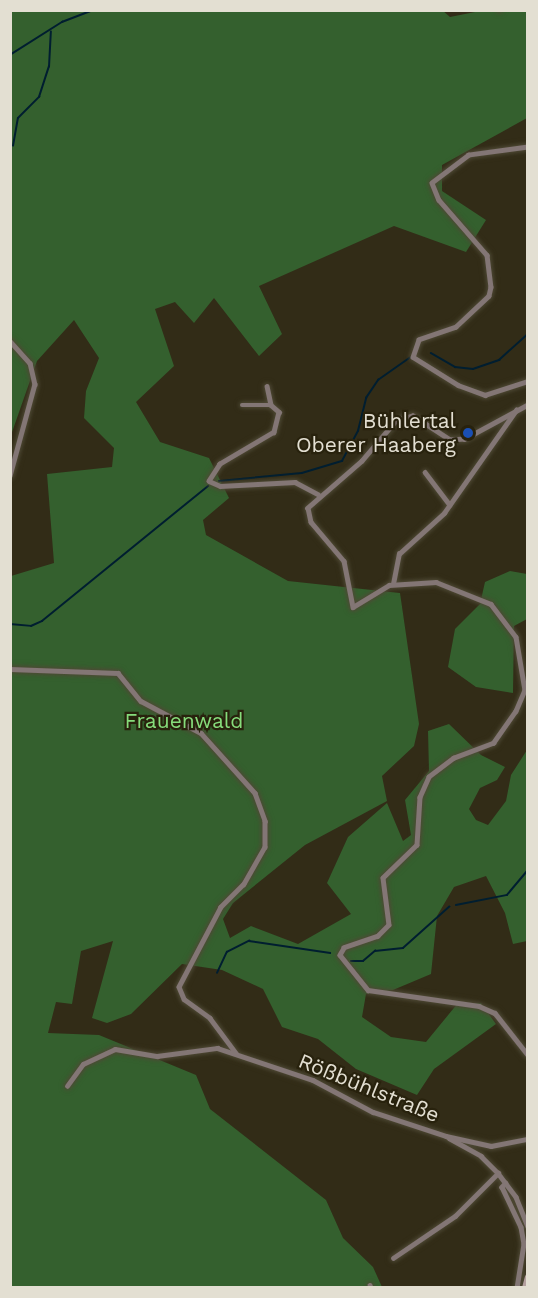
<!DOCTYPE html>
<meta charset="utf-8">
<style>
body{margin:0}
#map{position:relative;width:538px;height:1298px;overflow:hidden;background:#322c17;font-family:"Work Sans",sans-serif}
div>[style]{position:absolute}
.green>*{inset:0;background:#34602e}
.stream>*{height:1.5px;margin:-0.75px;padding:0 0.75px;transform-origin:0.75px;border-radius:0.75px;background:#001e30}
.roads{filter:drop-shadow(0 0 2px #4e4935) drop-shadow(0 0 2px #4e4935)}
.minor>*{height:4.5px;margin:-2.25px;padding:0 2.25px;transform-origin:2.25px;border-radius:2.25px;background:#837675}
.secondary>*{height:6px;margin:-3px;padding:0 3px;transform-origin:3px;border-radius:3px;background:#b4a09f}
.dots>*{width:16px;height:16px;translate:-50% -50%;box-sizing:border-box;border:3px solid #28220d;border-radius:50%}
span{translate:-50% -50%;white-space:nowrap;text-align:center;line-height:1.15;-webkit-text-stroke:4.5px #28220d;paint-order:stroke}
.poi-label{font-size:21px;color:#e3dfd2}
.right{translate:-100% -50%;text-align:right}
.park-label{font-size:21px;color:#86dc7b}
.street-label{font-size:21px;color:#e3dfd2}
.frame{position:absolute;inset:0;border:12px solid #e3dfd2;pointer-events:none}
</style>
<div id="map">
<div class="green">
<i style="clip-path:polygon(442px 10px,450px 17px,480px 11px,527px 11px,527px 118px,442px 165px,442px 191px,486px 220px,466px 252px,394px 226px,259px 286px,282px 334px,259px 356px,214px 298px,194px 323px,175px 302px,155px 309px,174px 366px,136px 402px,160px 442px,209px 458px,229px 498px,203px 520px,206px 535px,288px 581px,400px 593px,419px 724px,414px 746px,382px 776px,387px 801px,305px 845px,233px 903px,223px 919px,230px 938px,251px 926px,298px 944px,351px 914px,327px 883px,348px 837px,387px 803px,403px 841px,411px 835px,405px 800px,429px 771px,428px 731px,449px 724px,481px 755px,505px 767px,497px 780px,480px 788px,469px 809px,476px 820px,488px 825px,506px 801px,511px 775px,527px 750px,527px 941px,513px 944px,505px 913px,486px 876px,454px 887px,437px 916px,431px 974px,393px 990px,366px 994px,362px 1017px,391px 1037px,426px 1042px,458px 1003px,481px 1003px,496px 1024px,434px 1069px,417px 1095px,356px 1069px,318px 1039px,282px 1027px,263px 989px,222px 970px,182px 964px,131px 1014px,107px 1023px,92px 1018px,113px 941px,81px 951px,72px 1004px,56px 1002px,48px 1033px,99px 1035px,196px 1075px,210px 1109px,326px 1200px,343px 1238px,373px 1267px,382px 1287px,11px 1287px,11px 576px,54px 563px,47px 474px,112px 467px,114px 448px,84px 418px,86px 391px,99px 358px,74px 320px,37px 361px,11px 435px,11px 11px)"></i>
<i style="clip-path:polygon(510px 571px,527px 574px,527px 619px,514px 626px,513px 693px,476px 687px,448px 667px,455px 629px,480px 604px,485px 582px)"></i>
</div>
<div class="stream">
<i style="left:10px;top:55px;width:62px;rotate:-32.4deg"></i>
<i style="left:62px;top:22px;width:33px;rotate:-21deg"></i>
<i style="left:13px;top:146px;width:28px;rotate:-80deg"></i>
<i style="left:18px;top:118px;width:30px;rotate:-45deg"></i>
<i style="left:39px;top:97px;width:32px;rotate:-72deg"></i>
<i style="left:49px;top:67px;width:35px;rotate:-87deg"></i>
<i style="left:431px;top:353px;width:28px;rotate:30deg"></i>
<i style="left:455px;top:367px;width:18px;rotate:6deg"></i>
<i style="left:473px;top:369px;width:28px;rotate:-19deg"></i>
<i style="left:499px;top:360px;width:39px;rotate:-42deg"></i>
<i style="left:219px;top:481px;width:83px;rotate:-5.5deg"></i>
<i style="left:302px;top:473px;width:42px;rotate:-16.7deg"></i>
<i style="left:342px;top:461px;width:34px;rotate:-62deg"></i>
<i style="left:358px;top:431px;width:34px;rotate:-76deg"></i>
<i style="left:366px;top:398px;width:22px;rotate:-56deg"></i>
<i style="left:378px;top:380px;width:39px;rotate:-35deg"></i>
<i style="left:10px;top:624px;width:21px;rotate:5deg"></i>
<i style="left:31px;top:626px;width:12px;rotate:-24deg"></i>
<i style="left:42px;top:621px;width:214px;rotate:-39.1deg"></i>
<i style="left:456px;top:905px;width:52px;rotate:-11.1deg"></i>
<i style="left:507px;top:895px;width:33px;rotate:-50deg"></i>
<i style="left:351px;top:961px;width:12px"></i>
<i style="left:363px;top:961px;width:16px;rotate:-40deg"></i>
<i style="left:375px;top:951px;width:28px;rotate:-6deg"></i>
<i style="left:403px;top:948px;width:62px;rotate:-41.7deg"></i>
<i style="left:217px;top:973px;width:23px;rotate:-65deg"></i>
<i style="left:227px;top:952px;width:25px;rotate:-27deg"></i>
<i style="left:249px;top:941px;width:82px;rotate:8.4deg"></i>
</div>
<div class="roads">
<div class="minor">
<i style="left:499px;top:10px;width:1px"></i>
<i style="left:528px;top:147px;width:60px;rotate:172.3deg"></i>
<i style="left:469px;top:155px;width:46px;rotate:142.9deg"></i>
<i style="left:432px;top:183px;width:18px;rotate:68deg"></i>
<i style="left:439px;top:200px;width:73px;rotate:48.9deg"></i>
<i style="left:487px;top:255px;width:32px;rotate:83deg"></i>
<i style="left:491px;top:287px;width:9px;rotate:103deg"></i>
<i style="left:489px;top:296px;width:45px;rotate:136.8deg"></i>
<i style="left:456px;top:327px;width:39px;rotate:161deg"></i>
<i style="left:419px;top:340px;width:18px;rotate:109deg"></i>
<i style="left:413px;top:357px;width:53px;rotate:31.9deg"></i>
<i style="left:458px;top:385px;width:29px;rotate:20deg"></i>
<i style="left:485px;top:395px;width:45px;rotate:-18deg"></i>
<i style="left:10px;top:341px;width:30px;rotate:48deg"></i>
<i style="left:30px;top:363px;width:22px;rotate:77deg"></i>
<i style="left:35px;top:384px;width:95px;rotate:105.2deg"></i>
<i style="left:267px;top:386px;width:19px;rotate:78deg"></i>
<i style="left:271px;top:405px;width:11px;rotate:41deg"></i>
<i style="left:279px;top:412px;width:21px;rotate:104deg"></i>
<i style="left:274px;top:432px;width:63px;rotate:149.3deg"></i>
<i style="left:220px;top:464px;width:20px;rotate:123deg"></i>
<i style="left:209px;top:481px;width:12px;rotate:24deg"></i>
<i style="left:220px;top:486px;width:75px;rotate:-3.1deg"></i>
<i style="left:295px;top:482px;width:26px;rotate:28deg"></i>
<i style="left:242px;top:405px;width:29px"></i>
<i style="left:528px;top:405px;width:72px;rotate:151.6deg"></i>
<i style="left:465px;top:439px;width:15px;rotate:176deg"></i>
<i style="left:450px;top:440px;width:44px;rotate:-147deg"></i>
<i style="left:413px;top:416px;width:18px;rotate:164deg"></i>
<i style="left:396px;top:421px;width:52px;rotate:130.4deg"></i>
<i style="left:362px;top:461px;width:72px;rotate:139deg"></i>
<i style="left:308px;top:508px;width:14px;rotate:78deg"></i>
<i style="left:311px;top:522px;width:51px;rotate:49.8deg"></i>
<i style="left:344px;top:561px;width:47px;rotate:78.9deg"></i>
<i style="left:353px;top:607px;width:42px;rotate:-31.4deg"></i>
<i style="left:389px;top:585px;width:47px;rotate:-3.7deg"></i>
<i style="left:436px;top:582px;width:59px;rotate:21.8deg"></i>
<i style="left:491px;top:604px;width:41px;rotate:52.9deg"></i>
<i style="left:516px;top:637px;width:54px;rotate:80.4deg"></i>
<i style="left:525px;top:690px;width:23px;rotate:113deg"></i>
<i style="left:516px;top:711px;width:39px;rotate:125deg"></i>
<i style="left:494px;top:743px;width:43px;rotate:159.4deg"></i>
<i style="left:454px;top:758px;width:31px;rotate:143deg"></i>
<i style="left:429px;top:777px;width:22px;rotate:114deg"></i>
<i style="left:420px;top:797px;width:48px;rotate:93.6deg"></i>
<i style="left:417px;top:845px;width:47px;rotate:135.9deg"></i>
<i style="left:383px;top:878px;width:47px;rotate:82.7deg"></i>
<i style="left:389px;top:925px;width:16px;rotate:135deg"></i>
<i style="left:378px;top:936px;width:36px;rotate:161deg"></i>
<i style="left:344px;top:948px;width:8px;rotate:120deg"></i>
<i style="left:340px;top:955px;width:45px;rotate:51.3deg"></i>
<i style="left:368px;top:990px;width:112px;rotate:8.2deg"></i>
<i style="left:479px;top:1006px;width:17px;rotate:24deg"></i>
<i style="left:495px;top:1013px;width:53px;rotate:51.8deg"></i>
<i style="left:425px;top:472px;width:41px;rotate:52.9deg"></i>
<i style="left:393px;top:584px;width:31px;rotate:-79deg"></i>
<i style="left:399px;top:554px;width:61px;rotate:-42.3deg"></i>
<i style="left:444px;top:513px;width:126px;rotate:-55deg"></i>
<i style="left:10px;top:669px;width:108px;rotate:2.1deg"></i>
<i style="left:118px;top:673px;width:36px;rotate:51deg"></i>
<i style="left:141px;top:701px;width:68px;rotate:28.1deg"></i>
<i style="left:201px;top:733px;width:81px;rotate:48deg"></i>
<i style="left:255px;top:793px;width:30px;rotate:70deg"></i>
<i style="left:265px;top:821px;width:26px;rotate:90deg"></i>
<i style="left:265px;top:847px;width:43px;rotate:119.6deg"></i>
<i style="left:244px;top:884px;width:33px;rotate:135deg"></i>
<i style="left:221px;top:907px;width:90px;rotate:117.7deg"></i>
<i style="left:179px;top:987px;width:13px;rotate:67deg"></i>
<i style="left:184px;top:999px;width:32px;rotate:36deg"></i>
<i style="left:210px;top:1018px;width:44px;rotate:53.4deg"></i>
<i style="left:67px;top:1086px;width:27px;rotate:-54deg"></i>
<i style="left:83px;top:1064px;width:35px;rotate:-25deg"></i>
<i style="left:115px;top:1049px;width:43px;rotate:9.5deg"></i>
<i style="left:157px;top:1056px;width:61px;rotate:-7.6deg"></i>
<i style="left:217px;top:1048px;width:101px;rotate:18.4deg"></i>
<i style="left:313px;top:1080px;width:68px;rotate:28.1deg"></i>
<i style="left:373px;top:1112px;width:77px;rotate:18.2deg"></i>
<i style="left:446px;top:1136px;width:46px;rotate:12.5deg"></i>
<i style="left:491px;top:1146px;width:38px;rotate:-11deg"></i>
<i style="left:449px;top:1138px;width:37px;rotate:29deg"></i>
<i style="left:481px;top:1156px;width:24px;rotate:45deg"></i>
<i style="left:498px;top:1173px;width:30px;rotate:53deg"></i>
<i style="left:516px;top:1197px;width:32px;rotate:68deg"></i>
<i style="left:506px;top:1183px;width:6px;rotate:135deg"></i>
<i style="left:502px;top:1187px;width:44px;rotate:64.6deg"></i>
<i style="left:521px;top:1227px;width:17px;rotate:80deg"></i>
<i style="left:524px;top:1244px;width:45px;rotate:99deg"></i>
<i style="left:393px;top:1258px;width:75px;rotate:-34.1deg"></i>
<i style="left:455px;top:1216px;width:61px;rotate:-45deg"></i>
<i style="left:370px;top:1285px;width:3px;rotate:72deg"></i>
</div>
<div class="secondary">
<i style="left:525px;top:1288px;width:11px;rotate:-75deg"></i>
</div>
</div>
<div class="dots">
<i style="left:468px;top:433px;background:#1a4fb4"></i>
</div>
<div class="poi-label">
<span class="right" style="left:456px;top:433px">Bühlertal<br>Oberer Haaberg</span>
</div>
<div class="park-label">
<span style="left:184px;top:721px">Frauenwald</span>
</div>
<div class="street-label">
<span style="left:369px;top:1088px;rotate:22deg">Rößbühlstraße</span>
</div>
<div class="frame"></div>
</div>
